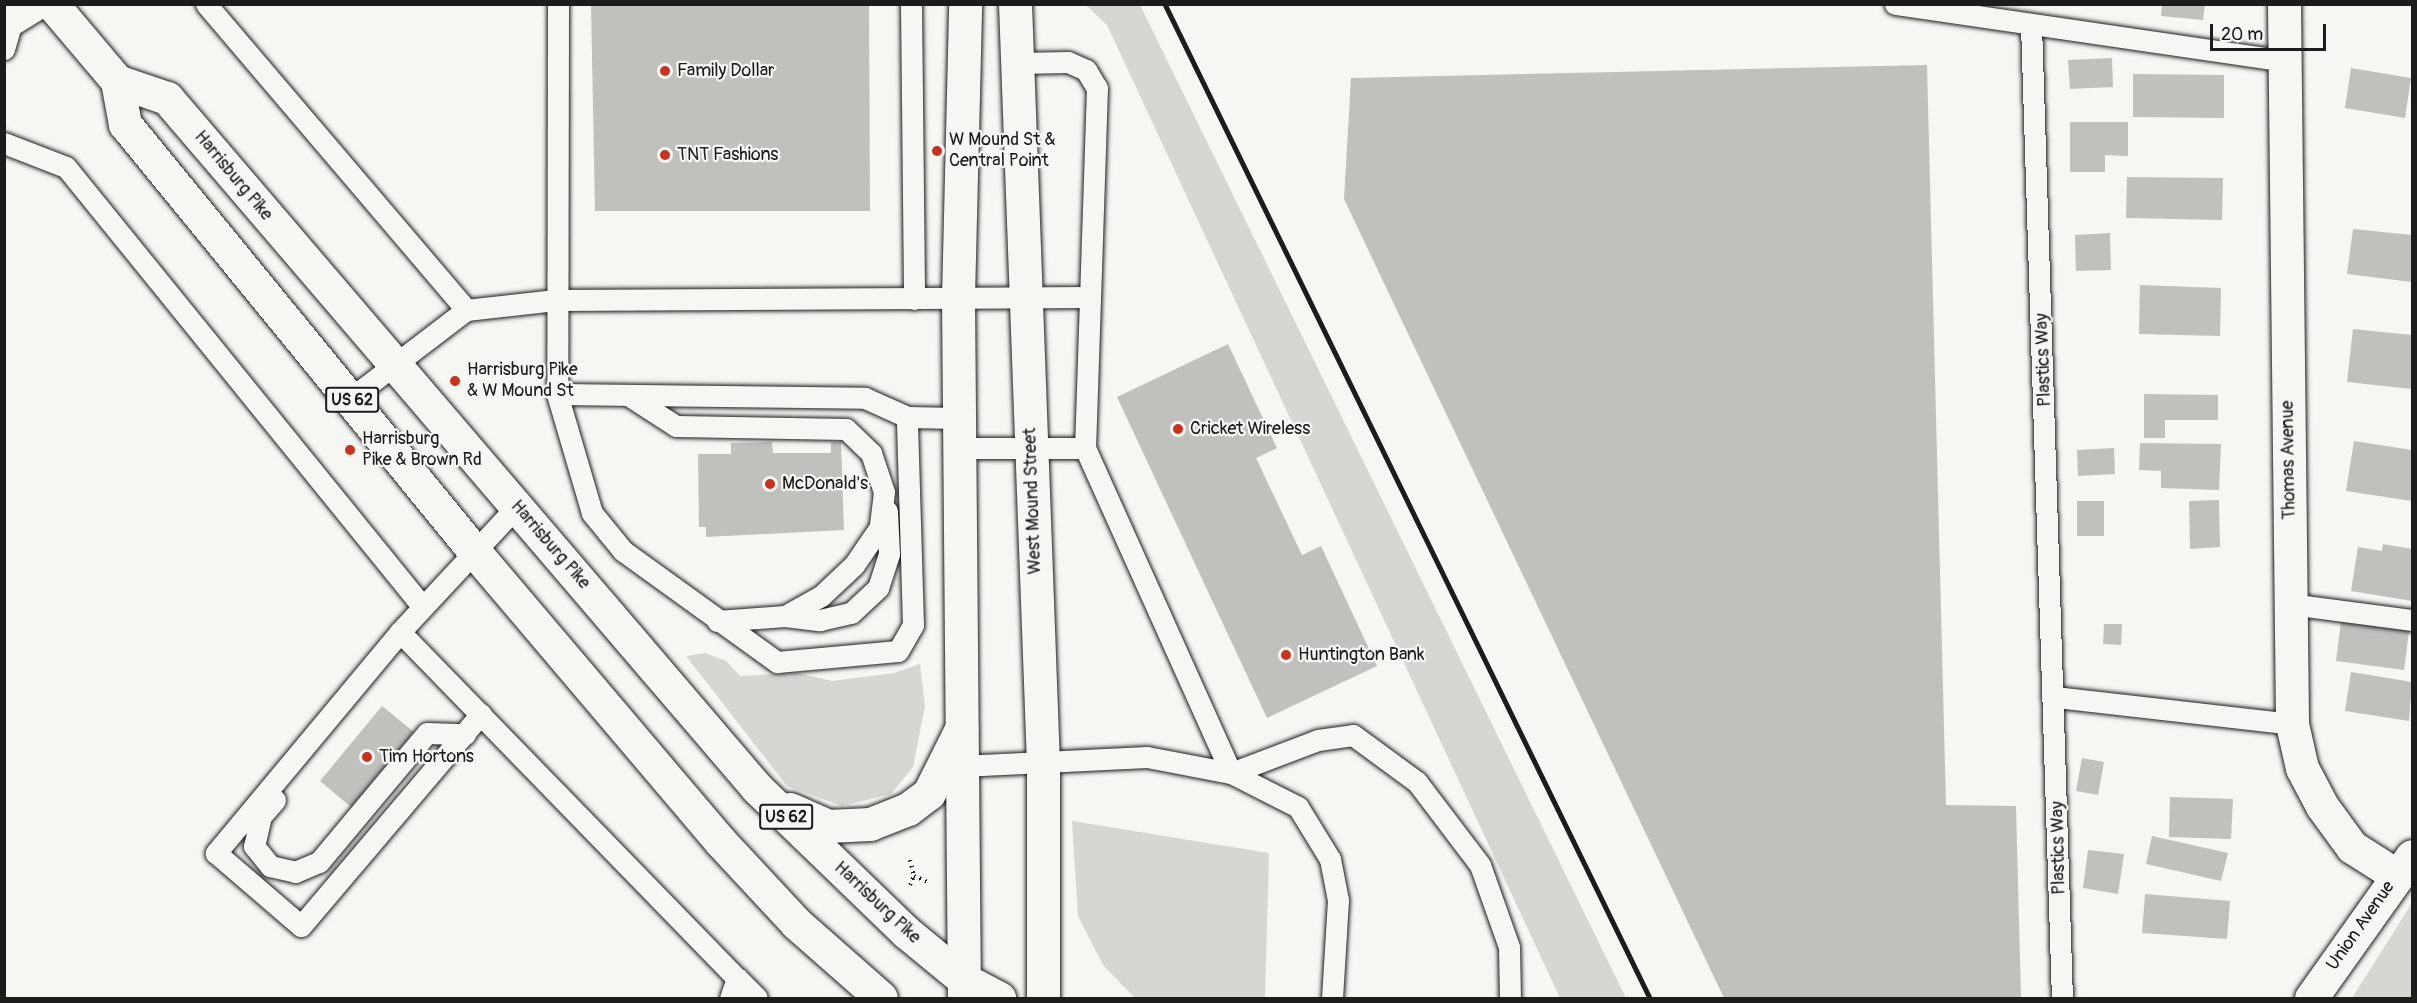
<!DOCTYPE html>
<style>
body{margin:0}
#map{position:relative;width:2417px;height:1003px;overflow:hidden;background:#f6f6f2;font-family:Pangolin,sans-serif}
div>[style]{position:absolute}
.green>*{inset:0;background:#d6d6d2}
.building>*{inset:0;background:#c0c0bd}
.path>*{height:4px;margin-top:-2px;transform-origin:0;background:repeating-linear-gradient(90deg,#1c1c1c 0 1.5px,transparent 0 6px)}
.roads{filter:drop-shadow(0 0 2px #1c1c1c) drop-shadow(0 0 2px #1c1c1c)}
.lane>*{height:21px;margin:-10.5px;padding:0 10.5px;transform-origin:10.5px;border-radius:10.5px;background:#f6f6f2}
.street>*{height:33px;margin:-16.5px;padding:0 16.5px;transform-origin:16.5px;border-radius:16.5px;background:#f6f6f2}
.secondary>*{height:33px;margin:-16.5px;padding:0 16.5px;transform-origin:16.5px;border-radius:16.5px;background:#f6f6f2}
.primary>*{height:33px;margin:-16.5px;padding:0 16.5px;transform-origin:16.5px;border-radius:16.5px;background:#f6f6f2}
.rail>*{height:4.5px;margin:-2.25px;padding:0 2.25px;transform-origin:2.25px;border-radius:2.25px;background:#1c1c1c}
.dots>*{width:16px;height:16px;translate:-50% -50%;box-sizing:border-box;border:3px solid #f6f6f2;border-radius:50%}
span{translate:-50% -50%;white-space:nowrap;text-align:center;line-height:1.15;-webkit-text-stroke:4.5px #f6f6f2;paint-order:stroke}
.shield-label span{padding:2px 4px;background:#f6f6f2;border:2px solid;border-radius:4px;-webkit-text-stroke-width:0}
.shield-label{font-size:16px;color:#1c1c1c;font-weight:700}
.poi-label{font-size:18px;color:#1c1c1c}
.left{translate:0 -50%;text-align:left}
.street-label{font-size:18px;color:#1c1c1c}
.frame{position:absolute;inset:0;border:6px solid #1c1c1c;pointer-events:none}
.scale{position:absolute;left:2210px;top:24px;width:116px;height:27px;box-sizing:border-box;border:3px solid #1c1c1c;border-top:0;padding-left:8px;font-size:18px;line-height:21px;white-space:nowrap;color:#1c1c1c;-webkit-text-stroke:4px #f6f6f2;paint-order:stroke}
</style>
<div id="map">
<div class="green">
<i style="clip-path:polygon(1086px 5px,1140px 5px,1626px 998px,1560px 998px,1107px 25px)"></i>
<i style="clip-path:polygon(705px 653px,726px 661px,740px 676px,798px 673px,832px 681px,894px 673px,920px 664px,925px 706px,913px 767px,891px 794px,842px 806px,787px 786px,686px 656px)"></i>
<i style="clip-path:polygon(1072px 821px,1269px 853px,1265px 998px,1135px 998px,1103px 965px,1078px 916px)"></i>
<i style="clip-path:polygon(2412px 903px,2412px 998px,2352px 998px)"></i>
</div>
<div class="building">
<i style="clip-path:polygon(591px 4px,869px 4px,870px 211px,595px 211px)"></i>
<i style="clip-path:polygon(2162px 4px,2205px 4px,2203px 20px,2161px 16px)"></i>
<i style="clip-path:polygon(2112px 58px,2113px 87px,2070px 89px,2068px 60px)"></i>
<i style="clip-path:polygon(1927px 65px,1946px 805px,2016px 806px,2021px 998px,1724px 998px,1344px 199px,1351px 78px)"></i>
<i style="clip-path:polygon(2351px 68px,2411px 78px,2405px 118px,2345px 108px)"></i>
<i style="clip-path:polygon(2133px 74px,2224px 75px,2224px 118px,2133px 117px)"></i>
<i style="clip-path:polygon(2070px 122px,2128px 122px,2128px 156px,2105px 155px,2105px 172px,2070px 172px)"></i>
<i style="clip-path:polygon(2127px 177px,2223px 178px,2222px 220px,2126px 218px)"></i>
<i style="clip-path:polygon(2353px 229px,2412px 235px,2412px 282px,2347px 274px)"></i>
<i style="clip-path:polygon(2110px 233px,2111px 270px,2076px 271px,2075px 235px)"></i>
<i style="clip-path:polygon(2140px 285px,2221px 288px,2220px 336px,2139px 334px)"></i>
<i style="clip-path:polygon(2353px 329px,2412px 335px,2412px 389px,2347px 382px)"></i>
<i style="clip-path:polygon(1228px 344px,1277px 448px,1256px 458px,1302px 555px,1321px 546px,1377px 666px,1267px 718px,1117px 397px)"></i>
<i style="clip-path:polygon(2144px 394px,2218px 395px,2218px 420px,2165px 420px,2165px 438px,2144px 438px)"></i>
<i style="clip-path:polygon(2354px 441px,2412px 450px,2412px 501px,2346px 491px)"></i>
<i style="clip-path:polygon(772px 442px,773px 453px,831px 453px,831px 442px,841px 442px,844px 530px,706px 537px,706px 527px,699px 527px,698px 454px,731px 454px,731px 443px)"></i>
<i style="clip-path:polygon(2140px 443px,2221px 444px,2219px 490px,2161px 488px,2161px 471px,2139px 470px)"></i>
<i style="clip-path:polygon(2114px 448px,2115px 474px,2078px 476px,2077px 450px)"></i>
<i style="clip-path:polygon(2219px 500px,2220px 547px,2190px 549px,2189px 501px)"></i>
<i style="clip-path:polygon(2077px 501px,2104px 501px,2104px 536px,2077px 536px)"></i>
<i style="clip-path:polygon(2383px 544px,2412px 549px,2412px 601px,2351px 591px,2358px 547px,2382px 551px)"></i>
<i style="clip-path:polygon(2341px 622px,2409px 631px,2404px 670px,2336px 661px)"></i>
<i style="clip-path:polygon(2104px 624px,2122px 624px,2121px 645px,2103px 644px)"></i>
<i style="clip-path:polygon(2351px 672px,2412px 682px,2409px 721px,2345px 711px)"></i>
<i style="clip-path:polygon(382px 706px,414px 732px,351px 807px,320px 781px)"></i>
<i style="clip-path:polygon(2082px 758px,2104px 762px,2098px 795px,2076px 791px)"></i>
<i style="clip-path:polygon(2170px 797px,2233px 799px,2231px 839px,2169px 837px)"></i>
<i style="clip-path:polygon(2152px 836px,2228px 853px,2221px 881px,2146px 864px)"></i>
<i style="clip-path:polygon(2088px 850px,2124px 854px,2118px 894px,2083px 888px)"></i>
<i style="clip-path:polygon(2145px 894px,2230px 901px,2227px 939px,2142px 933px)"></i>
</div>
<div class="path">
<i style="left:910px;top:860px;width:16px;rotate:76deg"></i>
<i style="left:910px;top:885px;width:10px;rotate:-66deg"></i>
<i style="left:914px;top:876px;width:15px;rotate:23deg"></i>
</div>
<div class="roads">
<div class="lane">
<i style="left:206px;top:4px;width:402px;rotate:49.6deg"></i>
<i style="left:558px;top:4px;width:390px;rotate:90.1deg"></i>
<i style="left:557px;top:394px;width:124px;rotate:73.6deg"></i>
<i style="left:592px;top:513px;width:49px;rotate:50.8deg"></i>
<i style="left:623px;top:551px;width:190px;rotate:35.8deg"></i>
<i style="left:777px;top:662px;width:121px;rotate:-5.2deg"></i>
<i style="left:898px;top:651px;width:30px;rotate:-60deg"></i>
<i style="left:913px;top:625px;width:208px;rotate:-91.7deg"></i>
<i style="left:911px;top:4px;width:295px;rotate:89.4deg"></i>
<i style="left:1895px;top:4px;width:394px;rotate:8.3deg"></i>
<i style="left:2031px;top:24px;width:974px;rotate:88.18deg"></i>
<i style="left:4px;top:49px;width:26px;rotate:-74deg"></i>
<i style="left:1017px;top:63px;width:51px;rotate:-1.1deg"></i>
<i style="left:1068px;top:62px;width:20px;rotate:24deg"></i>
<i style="left:1086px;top:70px;width:21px;rotate:59deg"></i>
<i style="left:1097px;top:88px;width:360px;rotate:91.9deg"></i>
<i style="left:4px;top:143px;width:66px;rotate:21.2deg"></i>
<i style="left:66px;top:167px;width:565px;rotate:50.96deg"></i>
<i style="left:557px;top:394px;width:308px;rotate:0.7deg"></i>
<i style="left:865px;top:398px;width:46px;rotate:24.3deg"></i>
<i style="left:907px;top:417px;width:52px;rotate:1.1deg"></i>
<i style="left:628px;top:395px;width:57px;rotate:32.9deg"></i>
<i style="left:676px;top:426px;width:170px;rotate:1deg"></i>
<i style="left:846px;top:429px;width:35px;rotate:44deg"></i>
<i style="left:871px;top:453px;width:41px;rotate:71.6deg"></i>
<i style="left:884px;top:492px;width:35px;rotate:97deg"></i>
<i style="left:880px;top:527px;width:46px;rotate:124.4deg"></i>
<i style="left:854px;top:565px;width:45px;rotate:136.8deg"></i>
<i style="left:821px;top:596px;width:41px;rotate:150.9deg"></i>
<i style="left:785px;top:616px;width:68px;rotate:175.8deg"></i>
<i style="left:351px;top:398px;width:145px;rotate:-37.4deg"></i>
<i style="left:466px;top:310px;width:90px;rotate:-6.4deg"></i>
<i style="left:555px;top:300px;width:535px;rotate:-0.32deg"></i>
<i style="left:959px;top:448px;width:126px"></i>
<i style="left:1085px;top:448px;width:356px;rotate:65.8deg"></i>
<i style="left:1231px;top:773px;width:75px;rotate:26.9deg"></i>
<i style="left:1298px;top:807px;width:61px;rotate:58.4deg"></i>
<i style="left:1330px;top:859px;width:42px;rotate:79deg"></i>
<i style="left:1338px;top:900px;width:98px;rotate:93.5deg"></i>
<i style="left:517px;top:506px;width:172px;rotate:132.9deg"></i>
<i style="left:400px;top:632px;width:483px;rotate:45.8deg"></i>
<i style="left:737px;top:978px;width:21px;rotate:109deg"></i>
<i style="left:2290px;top:604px;width:123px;rotate:7.5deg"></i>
<i style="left:785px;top:616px;width:35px;rotate:7deg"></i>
<i style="left:820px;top:620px;width:32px;rotate:-13deg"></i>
<i style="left:851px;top:613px;width:37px;rotate:-43deg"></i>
<i style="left:878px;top:588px;width:36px;rotate:-72deg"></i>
<i style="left:889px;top:554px;width:43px;rotate:-92.7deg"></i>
<i style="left:400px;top:632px;width:288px;rotate:129.8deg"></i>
<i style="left:216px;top:853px;width:112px;rotate:40.7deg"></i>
<i style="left:301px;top:926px;width:278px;rotate:-49.7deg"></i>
<i style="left:2056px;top:697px;width:238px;rotate:6.5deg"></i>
<i style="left:961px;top:766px;width:186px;rotate:-2.8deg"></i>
<i style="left:1147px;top:757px;width:86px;rotate:10.8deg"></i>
<i style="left:1231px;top:773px;width:93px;rotate:-20.8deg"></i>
<i style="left:1318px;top:740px;width:35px;rotate:-8deg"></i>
<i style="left:1353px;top:735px;width:79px;rotate:36.3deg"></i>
<i style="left:1417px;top:782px;width:104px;rotate:52.8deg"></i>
<i style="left:1480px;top:865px;width:87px;rotate:70.5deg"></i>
<i style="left:1509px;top:947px;width:51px;rotate:88.9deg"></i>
<i style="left:275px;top:800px;width:21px;rotate:131deg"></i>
<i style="left:261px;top:816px;width:31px;rotate:103deg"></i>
<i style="left:254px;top:846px;width:26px;rotate:51deg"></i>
<i style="left:270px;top:866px;width:26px;rotate:13deg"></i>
<i style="left:295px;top:872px;width:26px;rotate:-23deg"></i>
<i style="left:319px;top:862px;width:168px;rotate:-50.1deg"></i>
<i style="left:427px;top:733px;width:38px;rotate:2deg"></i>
<i style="left:737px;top:978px;width:28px;rotate:45deg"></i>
</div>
<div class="street">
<i style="left:2284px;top:4px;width:720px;rotate:89.36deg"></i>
<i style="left:2292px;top:724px;width:45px;rotate:77.2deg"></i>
<i style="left:2302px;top:768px;width:43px;rotate:62.2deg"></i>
<i style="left:2322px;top:806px;width:51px;rotate:53.8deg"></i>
<i style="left:2352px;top:847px;width:52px;rotate:32.5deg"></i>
<i style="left:2311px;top:998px;width:174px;rotate:-54.6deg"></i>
</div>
<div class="secondary">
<i style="left:1015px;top:4px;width:761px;rotate:87.89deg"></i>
<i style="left:1043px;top:764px;width:234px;rotate:90deg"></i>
<i style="left:4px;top:23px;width:36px;rotate:-32deg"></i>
<i style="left:964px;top:998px;width:700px;rotate:-90.49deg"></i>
<i style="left:958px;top:298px;width:294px;rotate:-88.6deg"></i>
</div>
<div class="primary">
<i style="left:52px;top:4px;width:101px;rotate:49.8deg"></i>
<i style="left:117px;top:81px;width:53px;rotate:18.8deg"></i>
<i style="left:167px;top:98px;width:908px;rotate:49.47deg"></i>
<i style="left:757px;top:788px;width:207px;rotate:44deg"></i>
<i style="left:906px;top:932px;width:74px;rotate:39.5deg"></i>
<i style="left:963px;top:979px;width:41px;rotate:27.8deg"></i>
<i style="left:117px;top:81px;width:44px;rotate:79.5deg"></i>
<i style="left:125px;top:124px;width:551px;rotate:50.74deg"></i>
<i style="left:474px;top:551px;width:379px;rotate:49.7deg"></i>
<i style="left:719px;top:840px;width:113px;rotate:47.1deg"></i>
<i style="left:796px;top:923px;width:113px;rotate:41.4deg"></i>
<i style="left:790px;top:809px;width:42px;rotate:24.1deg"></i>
<i style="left:828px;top:826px;width:42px;rotate:-2.7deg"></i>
<i style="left:870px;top:824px;width:41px;rotate:-21.5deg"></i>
<i style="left:908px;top:809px;width:26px;rotate:-37deg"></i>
<i style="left:929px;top:793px;width:72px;rotate:-63.4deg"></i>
</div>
</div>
<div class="rail">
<i style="left:1165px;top:4px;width:1106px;rotate:63.99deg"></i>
</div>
<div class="dots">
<i style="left:665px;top:71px;background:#c8321e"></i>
<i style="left:937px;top:151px;background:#c8321e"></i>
<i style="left:665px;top:155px;background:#c8321e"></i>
<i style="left:455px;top:381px;background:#c8321e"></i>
<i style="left:1178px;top:429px;background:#c8321e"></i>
<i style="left:350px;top:450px;background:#c8321e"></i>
<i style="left:770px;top:484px;background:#c8321e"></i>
<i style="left:1286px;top:655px;background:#c8321e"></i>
<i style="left:367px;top:757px;background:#c8321e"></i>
</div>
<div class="shield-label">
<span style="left:352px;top:400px">US 62</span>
<span style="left:786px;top:817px">US 62</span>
</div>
<div class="poi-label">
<span class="left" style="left:677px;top:71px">Family Dollar</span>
<span class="left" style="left:949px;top:151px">W Mound St &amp;<br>Central Point</span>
<span class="left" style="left:677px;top:155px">TNT Fashions</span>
<span class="left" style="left:467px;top:381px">Harrisburg Pike<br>&amp; W Mound St</span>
<span class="left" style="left:1190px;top:429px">Cricket Wireless</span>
<span class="left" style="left:362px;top:450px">Harrisburg<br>Pike &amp; Brown Rd</span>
<span class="left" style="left:782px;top:484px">McDonald's</span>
<span class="left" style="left:1298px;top:655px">Huntington Bank</span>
<span class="left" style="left:379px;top:757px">Tim Hortons</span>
</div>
<div class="street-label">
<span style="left:233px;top:176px;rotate:50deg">Harrisburg Pike</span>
<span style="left:2044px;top:360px;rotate:-92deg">Plastics Way</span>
<span style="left:2289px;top:460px;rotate:-91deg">Thomas Avenue</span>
<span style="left:1033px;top:501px;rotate:-92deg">West Mound Street</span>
<span style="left:550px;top:545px;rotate:49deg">Harrisburg Pike</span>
<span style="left:2059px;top:848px;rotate:-91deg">Plastics Way</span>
<span style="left:877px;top:903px;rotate:43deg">Harrisburg Pike</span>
<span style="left:2361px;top:926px;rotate:-55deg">Union Avenue</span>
</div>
<div class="frame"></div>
<div class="scale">20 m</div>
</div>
